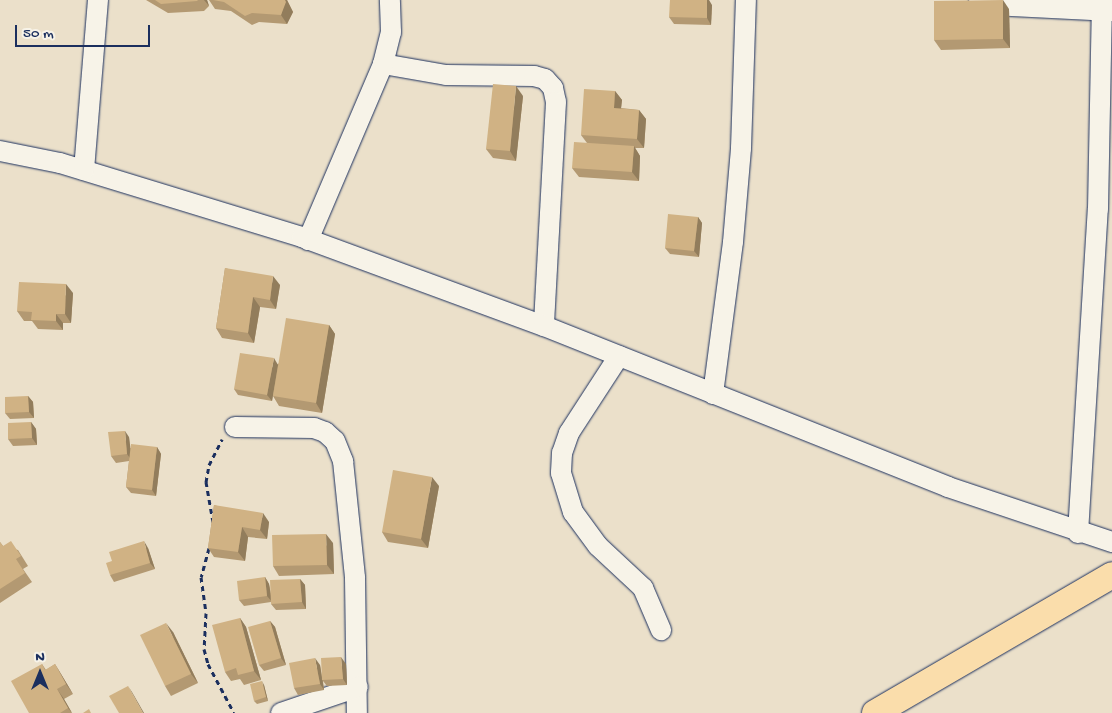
<!DOCTYPE html>
<style>
body{margin:0}
#map{position:relative;width:1112px;height:713px;overflow:hidden;background:#ebe0ca;font-family:"Gochi Hand",sans-serif}
div>[style]{position:absolute}
.path>*{height:3px;margin-top:-1.5px;transform-origin:0;background:repeating-linear-gradient(90deg,#1b2f5e 0 5px,transparent 0 9px)}
.roads{filter:drop-shadow(0 0 1px #1b2f5e) drop-shadow(0 0 1px #1b2f5e)}
.minor>*{height:20px;margin:-10px;padding:0 10px;transform-origin:10px;border-radius:10px;background:#f7f3e8}
.major>*{height:26px;margin:-13px;padding:0 13px;transform-origin:13px;border-radius:13px;background:#faddab}
.wall>*{inset:0;background:#b39972}
.shaded-wall>*{inset:0;background:#927d5c}
.building>*{inset:0;background:#d0b284}
span{translate:-50% -50%;white-space:nowrap;text-align:center;line-height:1.15;-webkit-text-stroke:5px #f7f3e8;paint-order:stroke}
.north{position:absolute;left:15px;top:648px;width:50px;height:50px;-webkit-text-stroke:4px #f7f3e8;paint-order:stroke;rotate:0deg;font-size:14px;font-weight:700;line-height:20px;text-align:center;color:#1b2f5e}
.north::after{content:'';display:block;margin:auto;width:18px;height:22px;background:#1b2f5e;clip-path:polygon(50% 0,100% 100%,50% 72%,0 100%)}
.scale{position:absolute;left:15px;top:25px;width:135px;height:22px;box-sizing:border-box;border:2px solid #1b2f5e;border-top:0;padding-left:6px;font-size:15px;line-height:18px;white-space:nowrap;color:#1b2f5e;-webkit-text-stroke:4px #f7f3e8;paint-order:stroke}
</style>
<div id="map">
<div class="path">
<i style="left:213px;top:522px;width:41px;rotate:-99.9deg"></i>
<i style="left:206px;top:482px;width:17px;rotate:-80deg"></i>
<i style="left:209px;top:465px;width:29px;rotate:-63deg"></i>
<i style="left:209px;top:548px;width:30px;rotate:105deg"></i>
<i style="left:201px;top:577px;width:36px;rotate:82deg"></i>
<i style="left:206px;top:613px;width:36px;rotate:93deg"></i>
<i style="left:204px;top:649px;width:16px;rotate:75deg"></i>
<i style="left:208px;top:664px;width:55px;rotate:62deg"></i>
</div>
<div class="roads">
<div class="minor">
<i style="left:979px;top:0;width:14px;rotate:21deg"></i>
<i style="left:992px;top:5px;width:120px;rotate:2.9deg"></i>
<i style="left:383px;top:64px;width:64px;rotate:9.9deg"></i>
<i style="left:446px;top:75px;width:88px;rotate:0.7deg"></i>
<i style="left:534px;top:76px;width:11px;rotate:15deg"></i>
<i style="left:545px;top:79px;width:12px;rotate:48deg"></i>
<i style="left:553px;top:88px;width:14px;rotate:78deg"></i>
<i style="left:556px;top:102px;width:224px;rotate:93.1deg"></i>
<i style="left:0;top:151px;width:61px;rotate:11.3deg"></i>
<i style="left:60px;top:163px;width:253px;rotate:17deg"></i>
<i style="left:302px;top:237px;width:258px;rotate:20.2deg"></i>
<i style="left:544px;top:326px;width:435px;rotate:21.7deg"></i>
<i style="left:948px;top:487px;width:173px;rotate:18.5deg"></i>
<i style="left:84px;top:170px;width:171px;rotate:-85.3deg"></i>
<i style="left:308px;top:240px;width:191px;rotate:-66.9deg"></i>
<i style="left:383px;top:64px;width:33px;rotate:-76deg"></i>
<i style="left:391px;top:32px;width:32px;rotate:-92deg"></i>
<i style="left:619px;top:356px;width:92px;rotate:123deg"></i>
<i style="left:569px;top:433px;width:21px;rotate:109deg"></i>
<i style="left:562px;top:453px;width:20px;rotate:93deg"></i>
<i style="left:561px;top:473px;width:41px;rotate:72.9deg"></i>
<i style="left:573px;top:512px;width:42px;rotate:53.7deg"></i>
<i style="left:598px;top:546px;width:62px;rotate:43deg"></i>
<i style="left:643px;top:588px;width:46px;rotate:66.8deg"></i>
<i style="left:713px;top:394px;width:153px;rotate:-82.5deg"></i>
<i style="left:733px;top:242px;width:94px;rotate:-85.1deg"></i>
<i style="left:741px;top:148px;width:148px;rotate:-88.1deg"></i>
<i style="left:235px;top:427px;width:79px;rotate:0.7deg"></i>
<i style="left:314px;top:428px;width:12px;rotate:20deg"></i>
<i style="left:325px;top:432px;width:13px;rotate:42deg"></i>
<i style="left:335px;top:441px;width:22px;rotate:68deg"></i>
<i style="left:343px;top:461px;width:118px;rotate:84.1deg"></i>
<i style="left:355px;top:578px;width:135px;rotate:89.2deg"></i>
<i style="left:1078px;top:533px;width:325px;rotate:-86.5deg"></i>
<i style="left:1098px;top:209px;width:209px;rotate:-88.9deg"></i>
<i style="left:281px;top:713px;width:81px;rotate:-18.7deg"></i>
</div>
<div class="major">
<i style="left:875px;top:713px;width:274px;rotate:-30.2deg"></i>
</div>
</div>
<div class="wall">
<i style="clip-path:polygon(146px 0,207px 0,209px 6px,204px 11px,168px 13px)"></i>
<i style="clip-path:polygon(209px 0,287px 0,293px 12px,287px 24px,259px 22px,252px 25px,231px 11px,215px 9px)"></i>
<i style="clip-path:polygon(712px 5px,711px 25px,674px 24px,669px 17px)"></i>
<i style="clip-path:polygon(1009px 9px,1010px 48px,941px 50px,934px 40px)"></i>
<i style="clip-path:polygon(615px 91px,622px 100px,621px 108px,639px 110px,646px 119px,644px 148px,635px 148px,640px 156px,639px 181px,579px 177px,572px 168px,587px 143px,581px 135px)"></i>
<i style="clip-path:polygon(523px 96px,516px 161px,493px 158px,486px 149px)"></i>
<i style="clip-path:polygon(698px 217px,702px 223px,699px 257px,670px 254px,665px 248px)"></i>
<i style="clip-path:polygon(225px 268px,280px 285px,276px 309px,260px 307px,254px 343px,222px 338px,216px 328px)"></i>
<i style="clip-path:polygon(73px 293px,71px 323px,63px 323px,63px 330px,38px 329px,32px 321px,24px 321px,17px 311px)"></i>
<i style="clip-path:polygon(329px 325px,335px 334px,322px 413px,279px 406px,273px 396px,275px 383px,272px 401px,238px 395px,234px 389px,278px 364px)"></i>
<i style="clip-path:polygon(28px 396px,33px 402px,34px 418px,10px 419px,5px 413px)"></i>
<i style="clip-path:polygon(31px 422px,36px 429px,37px 445px,13px 446px,8px 439px)"></i>
<i style="clip-path:polygon(129px 437px,130px 448px,157px 447px,161px 454px,156px 496px,131px 493px,126px 487px,129px 461px,116px 463px,111px 456px)"></i>
<i style="clip-path:polygon(439px 486px,428px 548px,388px 542px,382px 532px)"></i>
<i style="clip-path:polygon(214px 505px,269px 522px,267px 539px,248px 537px,245px 561px,214px 557px,208px 548px)"></i>
<i style="clip-path:polygon(0 542px,3px 546px,18px 550px,28px 566px,23px 569px,32px 582px,0 603px)"></i>
<i style="clip-path:polygon(333px 543px,334px 574px,279px 576px,273px 566px)"></i>
<i style="clip-path:polygon(148px 548px,155px 569px,114px 582px,110px 575px)"></i>
<i style="clip-path:polygon(265px 577px,269px 584px,271px 594px,300px 579px,305px 585px,306px 609px,276px 610px,271px 604px,271px 602px,244px 606px,239px 600px)"></i>
<i style="clip-path:polygon(240px 618px,246px 627px,261px 680px,244px 685px,240px 679px,231px 681px,225px 672px)"></i>
<i style="clip-path:polygon(270px 621px,275px 627px,286px 665px,264px 671px,259px 665px)"></i>
<i style="clip-path:polygon(173px 632px,198px 683px,171px 696px,165px 686px)"></i>
<i style="clip-path:polygon(42px 664px,46px 670px,55px 664px,73px 694px,64px 699px,72px 713px,29px 713px)"></i>
<i style="clip-path:polygon(346px 664px,347px 685px,327px 686px,323px 681px,324px 690px,298px 695px,294px 688px,320px 665px,322px 677px)"></i>
<i style="clip-path:polygon(264px 685px,268px 701px,257px 704px,254px 701px)"></i>
</div>
<div class="shaded-wall">
<i style="clip-path:polygon(204px 0,207px 0,209px 6px)"></i>
<i style="clip-path:polygon(285px 0,287px 0,293px 12px,287px 24px,281px 15px)"></i>
<i style="clip-path:polygon(707px 0,709px 0,712px 5px,711px 25px,707px 18px)"></i>
<i style="clip-path:polygon(1003px 0,1009px 9px,1010px 48px,1003px 39px)"></i>
<i style="clip-path:polygon(516px 86px,523px 96px,516px 161px,510px 151px)"></i>
<i style="clip-path:polygon(615px 91px,622px 100px,620px 117px,614px 108px)"></i>
<i style="clip-path:polygon(639px 110px,646px 119px,644px 148px,637px 139px)"></i>
<i style="clip-path:polygon(634px 146px,640px 156px,639px 181px,632px 172px)"></i>
<i style="clip-path:polygon(698px 217px,702px 223px,699px 257px,694px 251px)"></i>
<i style="clip-path:polygon(273px 276px,280px 285px,276px 309px,270px 300px)"></i>
<i style="clip-path:polygon(66px 284px,73px 293px,71px 323px,65px 314px)"></i>
<i style="clip-path:polygon(253px 297px,260px 307px,254px 343px,248px 333px)"></i>
<i style="clip-path:polygon(56px 314px,63px 323px,63px 330px,56px 321px)"></i>
<i style="clip-path:polygon(329px 325px,335px 334px,322px 413px,316px 403px)"></i>
<i style="clip-path:polygon(274px 358px,278px 365px,272px 401px,267px 395px)"></i>
<i style="clip-path:polygon(28px 396px,33px 402px,34px 418px,29px 412px)"></i>
<i style="clip-path:polygon(31px 422px,36px 429px,37px 445px,32px 438px)"></i>
<i style="clip-path:polygon(125px 431px,129px 437px,132px 461px,127px 454px)"></i>
<i style="clip-path:polygon(157px 447px,161px 454px,156px 496px,152px 490px)"></i>
<i style="clip-path:polygon(432px 477px,439px 486px,428px 548px,421px 539px)"></i>
<i style="clip-path:polygon(263px 513px,269px 522px,267px 539px,260px 530px)"></i>
<i style="clip-path:polygon(242px 527px,248px 537px,245px 561px,238px 552px)"></i>
<i style="clip-path:polygon(326px 534px,333px 543px,334px 574px,327px 565px)"></i>
<i style="clip-path:polygon(144px 541px,148px 548px,155px 569px,150px 563px)"></i>
<i style="clip-path:polygon(265px 577px,269px 584px,272px 602px,267px 596px)"></i>
<i style="clip-path:polygon(300px 579px,305px 585px,306px 609px,302px 602px)"></i>
<i style="clip-path:polygon(240px 618px,246px 627px,261px 680px,254px 671px)"></i>
<i style="clip-path:polygon(270px 621px,275px 627px,286px 665px,281px 658px)"></i>
<i style="clip-path:polygon(166px 623px,173px 632px,198px 683px,191px 674px)"></i>
<i style="clip-path:polygon(341px 657px,346px 664px,347px 685px,343px 679px)"></i>
<i style="clip-path:polygon(315px 658px,320px 665px,324px 690px,320px 684px)"></i>
<i style="clip-path:polygon(55px 664px,73px 694px,66px 684px)"></i>
<i style="clip-path:polygon(262px 681px,264px 685px,268px 701px,266px 697px)"></i>
<i style="clip-path:polygon(128px 686px,132px 692px,144px 713px,143px 713px)"></i>
<i style="clip-path:polygon(57px 689px,64px 699px,72px 713px,68px 708px)"></i>
</div>
<div class="building">
<i style="clip-path:polygon(155px 0,198px 0,197px 1px,161px 4px)"></i>
<i style="clip-path:polygon(213px 0,285px 0,286px 2px,281px 15px,252px 13px,245px 16px,224px 2px)"></i>
<i style="clip-path:polygon(670px 0,707px 0,707px 18px,669px 17px)"></i>
<i style="clip-path:polygon(1003px 0,1003px 39px,934px 40px,934px 1px)"></i>
<i style="clip-path:polygon(493px 84px,516px 86px,510px 151px,486px 149px)"></i>
<i style="clip-path:polygon(584px 89px,615px 91px,614px 108px,639px 110px,637px 139px,581px 135px)"></i>
<i style="clip-path:polygon(574px 142px,634px 146px,632px 172px,572px 168px)"></i>
<i style="clip-path:polygon(668px 214px,698px 217px,694px 251px,665px 248px)"></i>
<i style="clip-path:polygon(225px 268px,273px 276px,270px 300px,253px 297px,248px 333px,216px 328px)"></i>
<i style="clip-path:polygon(19px 282px,66px 284px,65px 314px,56px 314px,56px 321px,31px 320px,32px 312px,17px 311px)"></i>
<i style="clip-path:polygon(286px 318px,329px 325px,316px 403px,273px 396px)"></i>
<i style="clip-path:polygon(240px 353px,274px 358px,267px 395px,234px 389px)"></i>
<i style="clip-path:polygon(28px 396px,29px 412px,5px 413px,5px 397px)"></i>
<i style="clip-path:polygon(31px 422px,32px 438px,8px 439px,8px 423px)"></i>
<i style="clip-path:polygon(125px 431px,127px 454px,111px 456px,108px 432px)"></i>
<i style="clip-path:polygon(131px 444px,157px 447px,152px 490px,126px 487px)"></i>
<i style="clip-path:polygon(393px 470px,432px 477px,421px 539px,382px 532px)"></i>
<i style="clip-path:polygon(214px 505px,263px 513px,260px 530px,242px 527px,238px 552px,208px 548px)"></i>
<i style="clip-path:polygon(326px 534px,327px 565px,273px 566px,272px 535px)"></i>
<i style="clip-path:polygon(11px 541px,21px 556px,16px 559px,25px 573px,0 589px,0 542px,3px 546px)"></i>
<i style="clip-path:polygon(144px 541px,150px 563px,110px 575px,106px 563px,112px 561px,109px 552px)"></i>
<i style="clip-path:polygon(265px 577px,267px 596px,239px 600px,237px 581px)"></i>
<i style="clip-path:polygon(300px 579px,302px 602px,271px 604px,270px 580px)"></i>
<i style="clip-path:polygon(240px 618px,254px 671px,238px 675px,236px 668px,225px 672px,212px 625px)"></i>
<i style="clip-path:polygon(270px 621px,281px 658px,259px 665px,248px 627px)"></i>
<i style="clip-path:polygon(166px 623px,191px 674px,165px 686px,140px 635px)"></i>
<i style="clip-path:polygon(341px 657px,343px 679px,322px 680px,321px 658px)"></i>
<i style="clip-path:polygon(315px 658px,320px 684px,294px 688px,289px 663px)"></i>
<i style="clip-path:polygon(42px 664px,45px 670px,55px 664px,66px 684px,57px 689px,68px 708px,60px 713px,29px 713px,11px 681px)"></i>
<i style="clip-path:polygon(262px 681px,266px 697px,254px 701px,250px 684px)"></i>
<i style="clip-path:polygon(128px 686px,143px 713px,119px 713px,109px 696px)"></i>
<i style="clip-path:polygon(89px 709px,91px 713px,83px 713px)"></i>
</div>
<div class="north">N</div>
<div class="scale">50 m</div>
</div>
